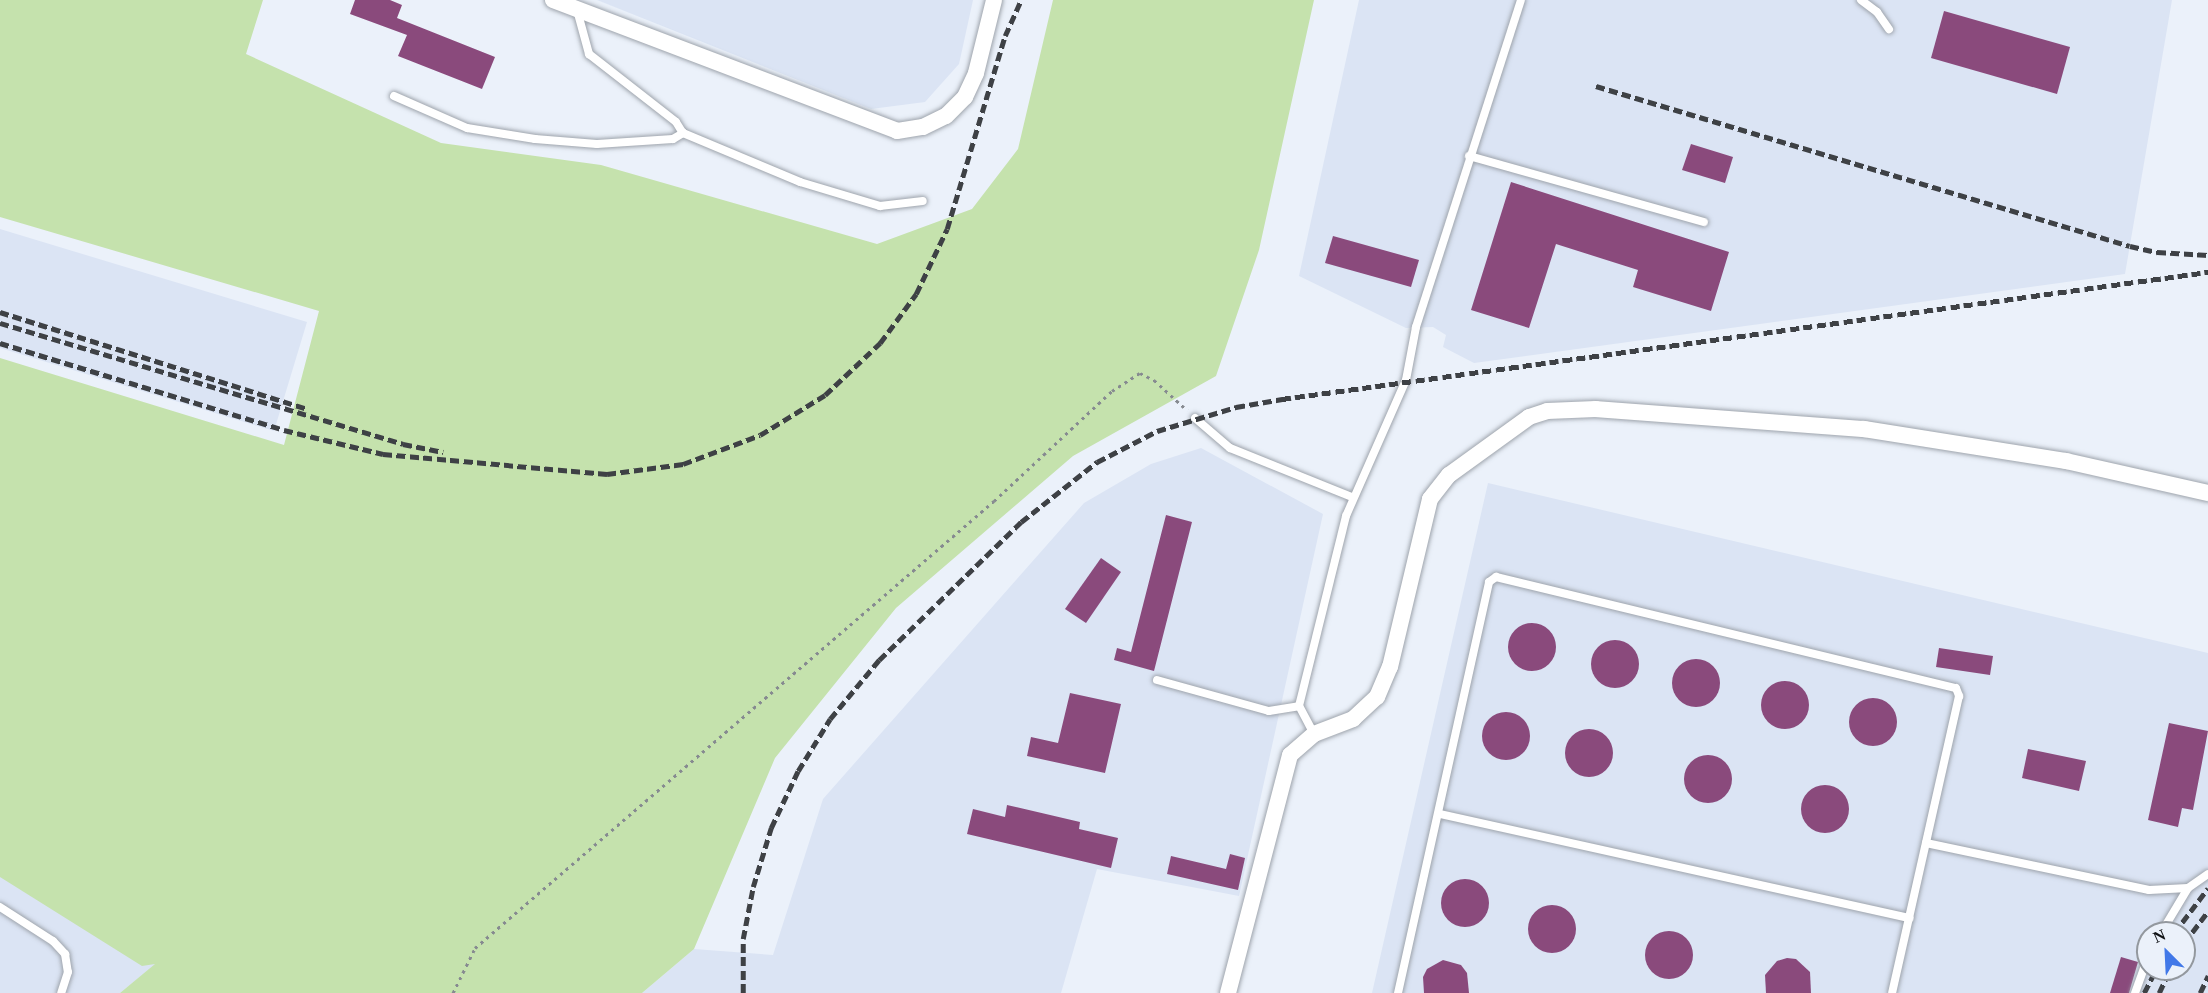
<!DOCTYPE html>
<style>
body{margin:0}
#map{position:relative;width:2208px;height:993px;overflow:hidden;background:#ebf1fa;font-family:"Times New Roman",serif}
div>[style]{position:absolute}
.built>*{inset:0;background:#dbe4f4}
.green>*{inset:0;background:#c5e2ad}
.building>*{inset:0;background:#8a4a7c}
.round{border-radius:50%}
.path>*{height:3px;margin-top:-1.5px;transform-origin:0;background:repeating-linear-gradient(90deg,#868a90 0 3px,transparent 0 7.5px)}
.roads{filter:drop-shadow(0 0 2px #9ea4ac) drop-shadow(0 0 2px #9ea4ac)}
.lane>*{height:8px;margin:-4px;padding:0 4px;transform-origin:4px;border-radius:4px;background:#fff}
.street>*{height:16px;margin:-8px;padding:0 8px;transform-origin:8px;border-radius:8px;background:#fff}
.rail>*{height:4.5px;margin-top:-2.25px;transform-origin:0;background:repeating-linear-gradient(90deg,#3e4145 0 9px,transparent 0 13.5px)}
span{translate:-50% -50%;white-space:nowrap;text-align:center;line-height:1.15;-webkit-text-stroke:6px #ebf1fa;paint-order:stroke}
.north{position:absolute;left:2136px;top:921px;width:60px;height:60px;box-sizing:border-box;background:#ebf1fa;border:2px solid #93989e;border-radius:50%;rotate:336deg;font-size:16px;font-weight:700;line-height:24px;text-align:center;color:#101215}
.north::after{content:'';display:block;margin:auto;width:21px;height:27px;background:#4178e8;clip-path:polygon(50% 0,100% 100%,50% 72%,0 100%)}
</style>
<div id="map">
<div class="built">
<i style="clip-path:polygon(597px 0,973px 0,959px 64px,925px 102px,871px 109px)"></i>
<i style="clip-path:polygon(1359px 0,2172px 0,2125px 274px,1474px 363px,1443px 347px,1446px 335px,1433px 327px,1406px 328px,1299px 276px)"></i>
<i style="clip-path:polygon(0 229px,307px 322px,274px 431px,0 348px)"></i>
<i style="clip-path:polygon(1201px 448px,1323px 514px,1239px 896px,1097px 869px,1061px 993px,642px 993px,694px 949px,773px 955px,823px 799px,1084px 503px,1151px 464px)"></i>
<i style="clip-path:polygon(evenodd,1488px 483px,2208px 653px,2208px 993px,1372px 993px,1488px 483px,2148px 933px,2184px 933px,2184px 969px,2148px 969px,2148px 933px)"></i>
<i style="clip-path:polygon(0 868px,156px 964px,120px 993px,0 993px)"></i>
</div>
<div class="green">
<i style="clip-path:polygon(0 0,263px 0,246px 54px,441px 143px,601px 165px,877px 244px,972px 209px,1018px 149px,1053px 0,1314px 0,1259px 250px,1216px 376px,1073px 456px,896px 608px,775px 758px,694px 949px,642px 993px,120px 993px,155px 964px,142px 966px,0 877px,0 358px,284px 445px,319px 311px,0 217px)"></i>
</div>
<div class="building">
<i style="clip-path:polygon(355px 0,390px 0,402px 5px,397px 18px,495px 57px,482px 89px,398px 56px,407px 35px,350px 14px)"></i>
<i style="clip-path:polygon(1944px 11px,2070px 47px,2057px 94px,1931px 58px)"></i>
<i style="clip-path:polygon(1691px 144px,1733px 157px,1725px 183px,1682px 170px)"></i>
<i style="clip-path:polygon(1511px 182px,1729px 252px,1711px 311px,1633px 287px,1638px 270px,1556px 244px,1529px 328px,1471px 310px)"></i>
<i style="clip-path:polygon(1333px 236px,1419px 260px,1411px 287px,1325px 263px)"></i>
<i style="clip-path:polygon(1166px 515px,1192px 522px,1154px 671px,1114px 660px,1117px 648px,1131px 652px)"></i>
<i style="clip-path:polygon(1101px 558px,1121px 572px,1086px 623px,1065px 609px)"></i>
<i class="round" style="left:1508px;top:623px;width:48px;height:48px"></i>
<i class="round" style="left:1591px;top:640px;width:48px;height:48px"></i>
<i style="clip-path:polygon(1939px 648px,1993px 656px,1990px 675px,1936px 667px)"></i>
<i class="round" style="left:1672px;top:659px;width:48px;height:48px"></i>
<i class="round" style="left:1761px;top:681px;width:48px;height:48px"></i>
<i style="clip-path:polygon(1070px 693px,1121px 704px,1105px 773px,1027px 756px,1031px 737px,1058px 743px)"></i>
<i class="round" style="left:1849px;top:698px;width:48px;height:48px"></i>
<i class="round" style="left:1482px;top:712px;width:48px;height:48px"></i>
<i style="clip-path:polygon(2169px 723px,2208px 731px,2193px 810px,2182px 808px,2178px 827px,2148px 820px)"></i>
<i class="round" style="left:1565px;top:729px;width:48px;height:48px"></i>
<i style="clip-path:polygon(2028px 749px,2086px 761px,2079px 791px,2022px 778px)"></i>
<i class="round" style="left:1684px;top:755px;width:48px;height:48px"></i>
<i class="round" style="left:1801px;top:785px;width:48px;height:48px"></i>
<i style="clip-path:polygon(1007px 805px,1080px 822px,1079px 829px,1118px 838px,1111px 868px,967px 834px,973px 809px,1005px 817px)"></i>
<i style="clip-path:polygon(1230px 854px,1245px 858px,1238px 890px,1167px 874px,1171px 856px,1226px 869px)"></i>
<i class="round" style="left:1441px;top:879px;width:48px;height:48px"></i>
<i class="round" style="left:1528px;top:905px;width:48px;height:48px"></i>
<i class="round" style="left:1645px;top:931px;width:48px;height:48px"></i>
<i style="clip-path:polygon(2121px 957px,2138px 962px,2129px 993px,2110px 993px)"></i>
<i style="clip-path:polygon(1787px 958px,1796px 959px,1810px 972px,1811px 993px,1766px 993px,1765px 975px,1777px 961px)"></i>
<i style="clip-path:polygon(1443px 960px,1461px 965px,1467px 973px,1469px 993px,1424px 993px,1423px 977px,1427px 969px)"></i>
</div>
<div class="path">
<i style="left:453px;top:993px;width:50px;rotate:-63.9deg"></i>
<i style="left:475px;top:948px;width:685px;rotate:-40.74deg"></i>
<i style="left:994px;top:501px;width:161px;rotate:-43deg"></i>
<i style="left:1112px;top:391px;width:33px;rotate:-33deg"></i>
<i style="left:1140px;top:373px;width:16px;rotate:27deg"></i>
<i style="left:1154px;top:380px;width:45px;rotate:42.3deg"></i>
</div>
<div class="roads">
<div class="lane">
<i style="left:1861px;top:0;width:20px;rotate:37deg"></i>
<i style="left:1877px;top:12px;width:21px;rotate:55deg"></i>
<i style="left:577px;top:10px;width:46px;rotate:74.7deg"></i>
<i style="left:589px;top:54px;width:110px;rotate:38deg"></i>
<i style="left:676px;top:122px;width:13px;rotate:58deg"></i>
<i style="left:683px;top:133px;width:127px;rotate:22.7deg"></i>
<i style="left:800px;top:182px;width:84px;rotate:16.7deg"></i>
<i style="left:880px;top:206px;width:43px;rotate:-6.6deg"></i>
<i style="left:394px;top:96px;width:80px;rotate:23.7deg"></i>
<i style="left:467px;top:128px;width:69px;rotate:9.2deg"></i>
<i style="left:535px;top:139px;width:62px;rotate:4.6deg"></i>
<i style="left:597px;top:144px;width:76px;rotate:-3.8deg"></i>
<i style="left:673px;top:139px;width:12px;rotate:-31deg"></i>
<i style="left:1469px;top:156px;width:244px;rotate:15.7deg"></i>
<i style="left:1195px;top:418px;width:46px;rotate:40.6deg"></i>
<i style="left:1230px;top:448px;width:131px;rotate:21.9deg"></i>
<i style="left:1157px;top:680px;width:116px;rotate:15.5deg"></i>
<i style="left:1269px;top:711px;width:30px;rotate:-9deg"></i>
<i style="left:1314px;top:734px;width:32px;rotate:-118deg"></i>
<i style="left:1299px;top:706px;width:196px;rotate:-76.1deg"></i>
<i style="left:1346px;top:516px;width:149px;rotate:-66.2deg"></i>
<i style="left:1406px;top:380px;width:54px;rotate:-79.3deg"></i>
<i style="left:1416px;top:327px;width:343px;rotate:-72.2deg"></i>
<i style="left:1440px;top:814px;width:481px;rotate:12.5deg"></i>
<i style="left:1926px;top:843px;width:228px;rotate:11.9deg"></i>
<i style="left:2149px;top:890px;width:39px;rotate:-3deg"></i>
<i style="left:0;top:907px;width:63px;rotate:32.7deg"></i>
<i style="left:53px;top:941px;width:18px;rotate:47deg"></i>
<i style="left:65px;top:954px;width:18px;rotate:81deg"></i>
<i style="left:68px;top:972px;width:22px;rotate:108deg"></i>
<i style="left:2161px;top:933px;width:52px;rotate:-59deg"></i>
<i style="left:2188px;top:888px;width:24px;rotate:-35deg"></i>
<i style="left:1398px;top:993px;width:421px;rotate:-77.5deg"></i>
<i style="left:1489px;top:582px;width:9px;rotate:-36deg"></i>
<i style="left:1496px;top:577px;width:473px;rotate:13.6deg"></i>
<i style="left:1956px;top:688px;width:9px;rotate:69deg"></i>
<i style="left:1959px;top:696px;width:304px;rotate:102.7deg"></i>
<i style="left:2135px;top:993px;width:37px;rotate:-70deg"></i>
</div>
<div class="street">
<i style="left:553px;top:0;width:368px;rotate:20.8deg"></i>
<i style="left:897px;top:131px;width:26px;rotate:-9deg"></i>
<i style="left:923px;top:127px;width:25px;rotate:-26deg"></i>
<i style="left:946px;top:116px;width:27px;rotate:-45deg"></i>
<i style="left:965px;top:97px;width:26px;rotate:-65deg"></i>
<i style="left:976px;top:73px;width:75px;rotate:-76.1deg"></i>
<i style="left:1228px;top:993px;width:246px;rotate:-75.4deg"></i>
<i style="left:1290px;top:755px;width:32px;rotate:-41deg"></i>
<i style="left:1314px;top:734px;width:42px;rotate:-21deg"></i>
<i style="left:1353px;top:719px;width:33px;rotate:-43deg"></i>
<i style="left:1377px;top:697px;width:33px;rotate:-67deg"></i>
<i style="left:1390px;top:667px;width:173px;rotate:-76.6deg"></i>
<i style="left:1430px;top:499px;width:31px;rotate:-52deg"></i>
<i style="left:1449px;top:475px;width:99px;rotate:-35.9deg"></i>
<i style="left:1529px;top:417px;width:19px;rotate:-18deg"></i>
<i style="left:1547px;top:411px;width:49px;rotate:-2.3deg"></i>
<i style="left:1596px;top:409px;width:269px;rotate:4.3deg"></i>
<i style="left:1864px;top:429px;width:205px;rotate:9deg"></i>
<i style="left:2066px;top:461px;width:146px;rotate:12.7deg"></i>
</div>
</div>
<div class="rail">
<i style="left:1596px;top:86px;width:557px;rotate:16.68deg"></i>
<i style="left:2130px;top:246px;width:28px;rotate:13deg"></i>
<i style="left:2157px;top:252px;width:51px;rotate:3.4deg"></i>
<i style="left:0;top:312px;width:323px;rotate:17.5deg"></i>
<i style="left:0;top:323px;width:421px;rotate:16.7deg"></i>
<i style="left:403px;top:444px;width:41px;rotate:11.3deg"></i>
<i style="left:0;top:343px;width:297px;rotate:17deg"></i>
<i style="left:284px;top:430px;width:102px;rotate:13.6deg"></i>
<i style="left:383px;top:454px;width:225px;rotate:5.1deg"></i>
<i style="left:607px;top:474px;width:77px;rotate:-7.5deg"></i>
<i style="left:683px;top:464px;width:82px;rotate:-20.6deg"></i>
<i style="left:760px;top:435px;width:76px;rotate:-31.6deg"></i>
<i style="left:825px;top:395px;width:76px;rotate:-43.4deg"></i>
<i style="left:880px;top:343px;width:61px;rotate:-53.7deg"></i>
<i style="left:916px;top:294px;width:72px;rotate:-64.5deg"></i>
<i style="left:947px;top:229px;width:202px;rotate:-73.3deg"></i>
<i style="left:1005px;top:36px;width:39px;rotate:-66deg"></i>
<i style="left:2174px;top:933px;width:56px;rotate:-52.9deg"></i>
<i style="left:2184px;top:943px;width:40px;rotate:-53deg"></i>
<i style="left:743px;top:993px;width:54px;rotate:-90deg"></i>
<i style="left:743px;top:939px;width:53px;rotate:-79.1deg"></i>
<i style="left:753px;top:887px;width:62px;rotate:-73deg"></i>
<i style="left:771px;top:828px;width:63px;rotate:-64.7deg"></i>
<i style="left:798px;top:771px;width:61px;rotate:-58.4deg"></i>
<i style="left:830px;top:719px;width:77px;rotate:-50.3deg"></i>
<i style="left:879px;top:660px;width:198px;rotate:-44.2deg"></i>
<i style="left:1021px;top:522px;width:97px;rotate:-38.3deg"></i>
<i style="left:1097px;top:462px;width:68px;rotate:-27.3deg"></i>
<i style="left:1157px;top:431px;width:83px;rotate:-16.9deg"></i>
<i style="left:1236px;top:407px;width:47px;rotate:-9.9deg"></i>
<i style="left:1282px;top:399px;width:935px;rotate:-7.81deg"></i>
<i style="left:2144px;top:993px;width:27px;rotate:-63deg"></i>
<i style="left:2159px;top:993px;width:26px;rotate:-65deg"></i>
<i style="left:2200px;top:993px;width:19px;rotate:-65deg"></i>
</div>
<div class="north">N</div>
</div>
